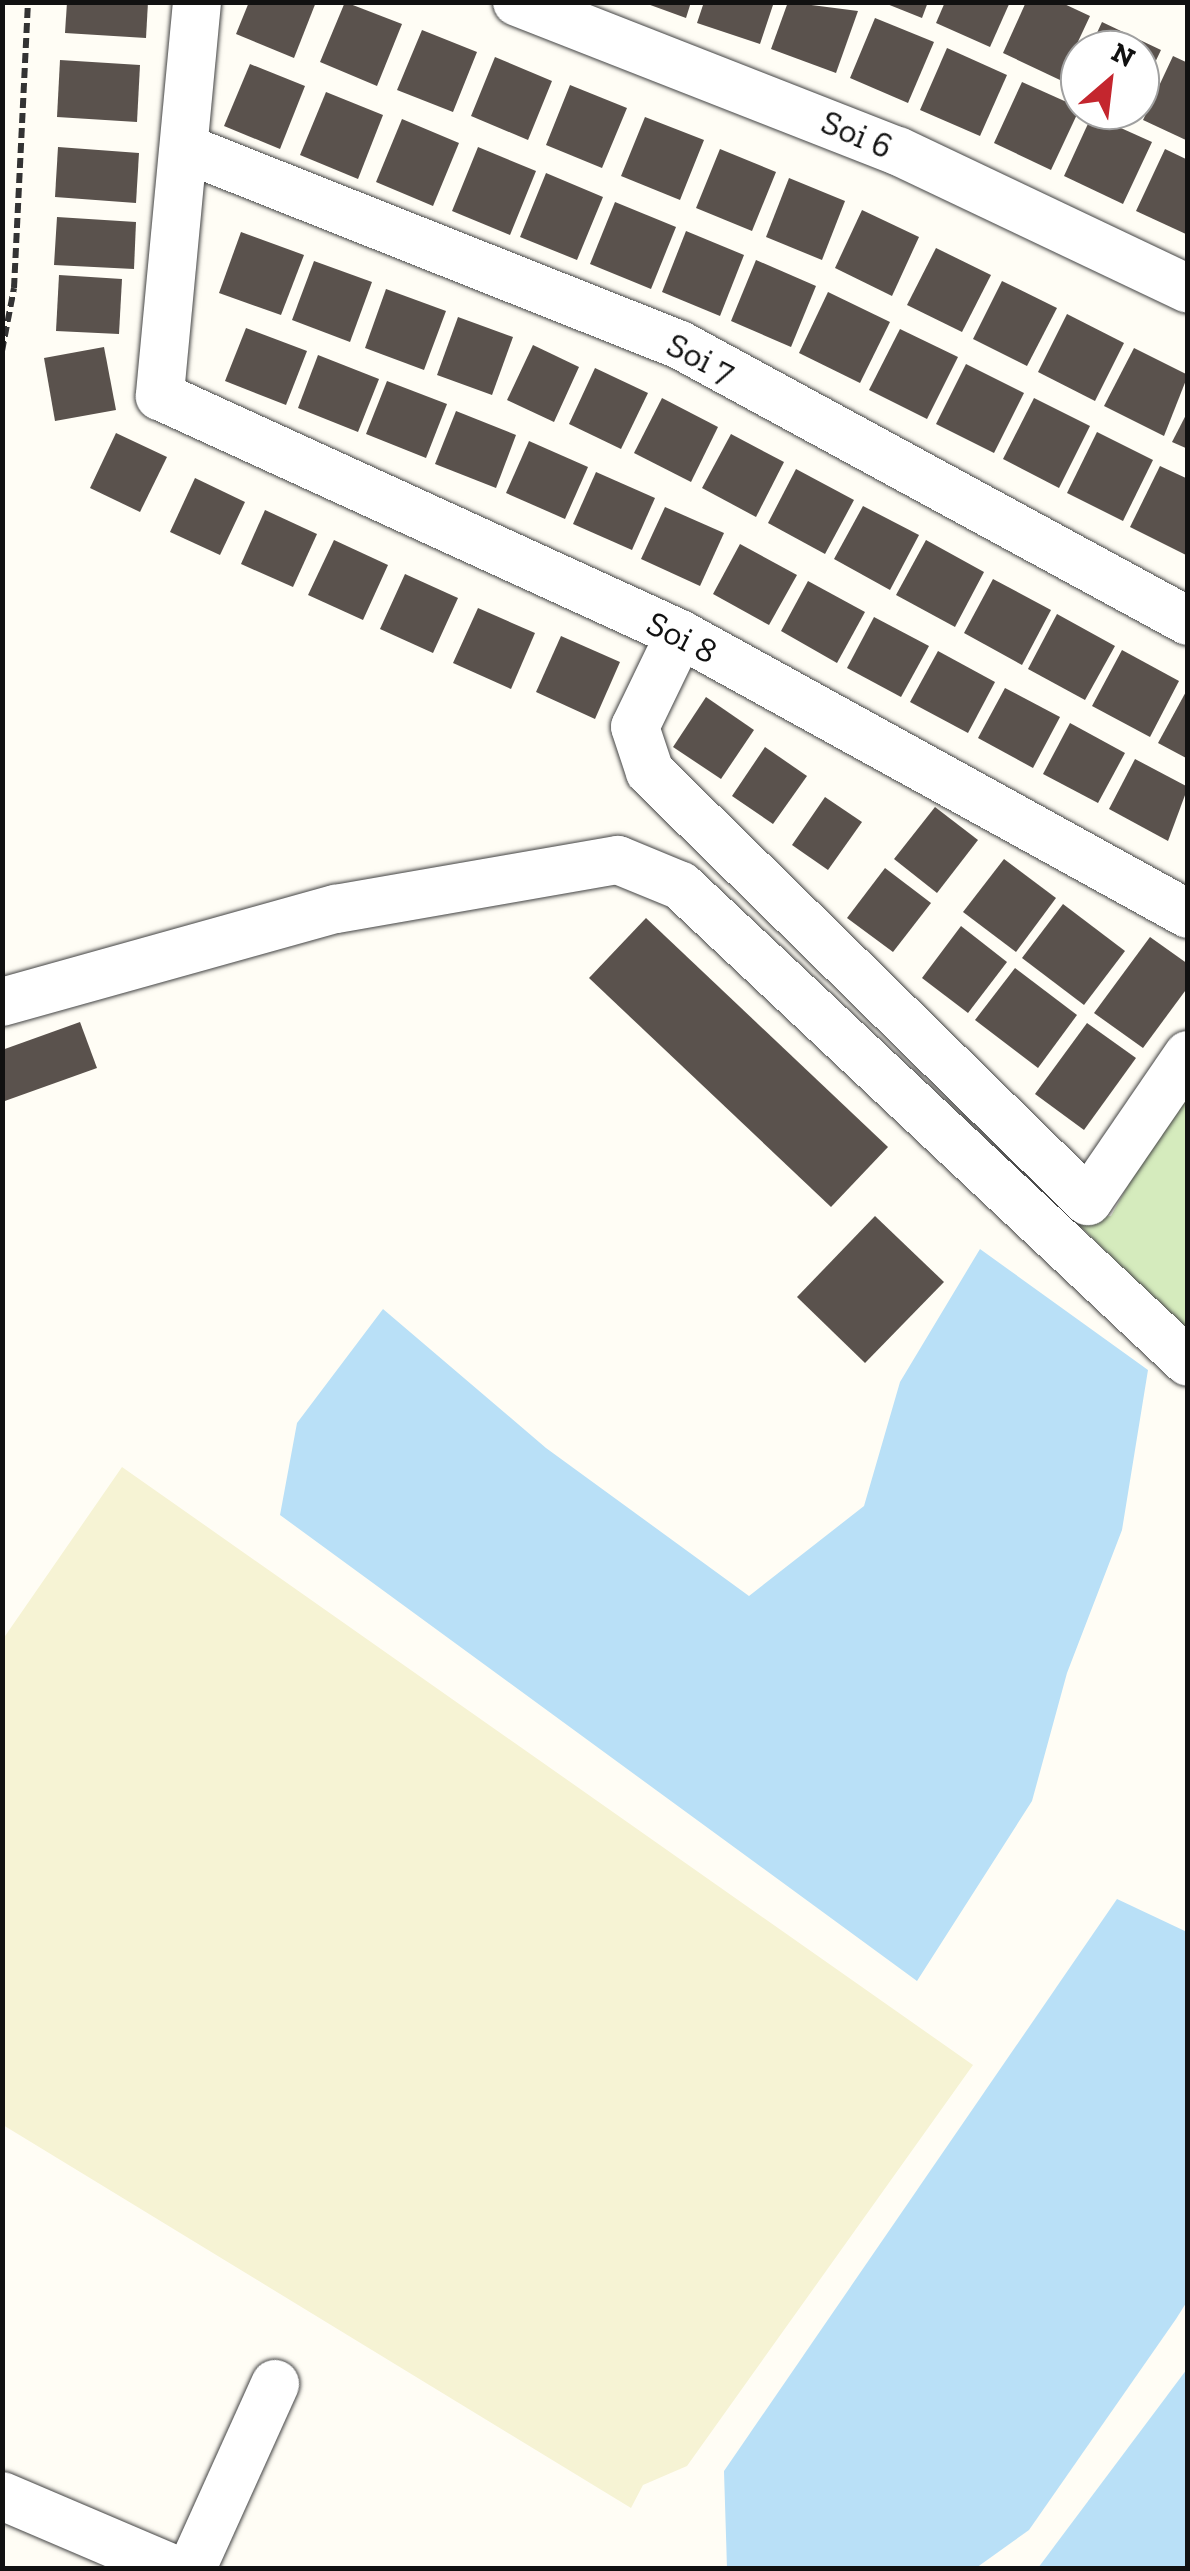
<!DOCTYPE html>
<style>
body{margin:0}
#map{position:relative;width:1190px;height:2571px;overflow:hidden;background:#fffdf5;font-family:"Zilla Slab",serif}
div>[style]{position:absolute}
.farmland>*{inset:0;background:#f6f3d4}
.green>*{inset:0;background:#d5ebbd}
.water>*{inset:0;background:#b9e0f7}
.building>*{inset:0;background:#5a524d}
.path>*{height:6px;margin-top:-3px;transform-origin:0;background:repeating-linear-gradient(90deg,#333 0 10px,transparent 0 15px)}
.roads{filter:drop-shadow(0 0 2px #444) drop-shadow(0 0 2px #444)}
.minor>*{height:48px;margin:-24px;padding:0 24px;transform-origin:24px;border-radius:24px;background:#fff}
span{translate:-50% -50%;white-space:nowrap;text-align:center;line-height:1.15;-webkit-text-stroke:10px #fff;paint-order:stroke}
.street-label{font-size:35px;color:#111}
.frame{position:absolute;inset:0;border:5px solid #111;pointer-events:none}
.north{position:absolute;left:1060px;top:30px;width:100px;height:100px;box-sizing:border-box;background:#fff;border:2px solid #a0a0a0;border-radius:50%;rotate:28deg;font-size:28px;font-weight:700;line-height:40px;text-align:center;color:#111}
.north::after{content:'';display:block;margin:auto;width:35px;height:45px;background:#c4262e;clip-path:polygon(50% 0,100% 100%,50% 72%,0 100%)}
</style>
<div id="map">
<div class="farmland">
<i style="clip-path:polygon(122px 1467px,973px 2065px,687px 2466px,643px 2485px,631px 2508px,3px 2125px,3px 1639px)"></i>
</div>
<div class="green">
<i style="clip-path:polygon(1187px 1078px,1187px 1331px,1073px 1219px,1111px 1216px)"></i>
</div>
<div class="water">
<i style="clip-path:polygon(980px 1249px,1148px 1370px,1122px 1530px,1067px 1673px,1032px 1801px,917px 1981px,280px 1515px,297px 1423px,383px 1309px,546px 1448px,749px 1596px,864px 1506px,900px 1382px)"></i>
<i style="clip-path:polygon(1117px 1899px,1187px 1932px,1188px 2300px,1176px 2319px,1029px 2530px,976px 2568px,727px 2568px,724px 2471px)"></i>
<i style="clip-path:polygon(1187px 2369px,1187px 2568px,1038px 2568px)"></i>
</div>
<div class="building">
<i style="clip-path:polygon(67px 2px,148px 2px,146px 38px,65px 33px)"></i>
<i style="clip-path:polygon(249px 2px,316px 2px,294px 58px,236px 34px)"></i>
<i style="clip-path:polygon(345px 2px,402px 24px,377px 86px,320px 62px)"></i>
<i style="clip-path:polygon(642px 2px,691px 2px,686px 18px)"></i>
<i style="clip-path:polygon(704px 2px,774px 2px,760px 44px,697px 23px)"></i>
<i style="clip-path:polygon(788px 2px,858px 11px,836px 73px,771px 49px)"></i>
<i style="clip-path:polygon(882px 2px,928px 2px,922px 18px)"></i>
<i style="clip-path:polygon(945px 2px,1010px 2px,990px 47px,936px 23px)"></i>
<i style="clip-path:polygon(1026px 2px,1060px 2px,1090px 16px,1060px 80px,1003px 53px)"></i>
<i style="clip-path:polygon(875px 18px,934px 42px,908px 103px,850px 78px)"></i>
<i style="clip-path:polygon(1102px 22px,1161px 50px,1140px 94px,1140px 50px,1089px 50px)"></i>
<i style="clip-path:polygon(422px 30px,477px 52px,453px 112px,397px 90px)"></i>
<i style="clip-path:polygon(947px 48px,1007px 75px,980px 136px,920px 110px)"></i>
<i style="clip-path:polygon(1173px 56px,1188px 63px,1188px 141px,1143px 120px)"></i>
<i style="clip-path:polygon(495px 57px,552px 81px,528px 140px,471px 116px)"></i>
<i style="clip-path:polygon(60px 60px,140px 65px,137px 122px,57px 117px)"></i>
<i style="clip-path:polygon(250px 64px,305px 86px,280px 149px,224px 126px)"></i>
<i style="clip-path:polygon(1022px 82px,1080px 108px,1051px 170px,994px 143px)"></i>
<i style="clip-path:polygon(570px 85px,627px 108px,602px 168px,546px 145px)"></i>
<i style="clip-path:polygon(326px 92px,383px 115px,358px 179px,300px 155px)"></i>
<i style="clip-path:polygon(1092px 115px,1152px 142px,1123px 204px,1064px 176px)"></i>
<i style="clip-path:polygon(645px 117px,704px 140px,680px 200px,621px 176px)"></i>
<i style="clip-path:polygon(402px 119px,459px 143px,433px 206px,376px 182px)"></i>
<i style="clip-path:polygon(58px 147px,139px 153px,136px 203px,55px 197px)"></i>
<i style="clip-path:polygon(478px 147px,536px 171px,510px 235px,452px 211px)"></i>
<i style="clip-path:polygon(720px 149px,776px 172px,752px 231px,696px 208px)"></i>
<i style="clip-path:polygon(1165px 149px,1188px 160px,1188px 235px,1136px 211px)"></i>
<i style="clip-path:polygon(546px 173px,603px 197px,577px 260px,520px 237px)"></i>
<i style="clip-path:polygon(789px 178px,845px 201px,822px 260px,766px 237px)"></i>
<i style="clip-path:polygon(615px 202px,676px 227px,651px 289px,590px 264px)"></i>
<i style="clip-path:polygon(862px 210px,919px 237px,892px 296px,835px 268px)"></i>
<i style="clip-path:polygon(57px 217px,136px 222px,134px 269px,54px 265px)"></i>
<i style="clip-path:polygon(686px 231px,744px 255px,720px 316px,662px 292px)"></i>
<i style="clip-path:polygon(241px 232px,304px 255px,281px 315px,219px 293px)"></i>
<i style="clip-path:polygon(936px 248px,991px 275px,962px 332px,907px 305px)"></i>
<i style="clip-path:polygon(756px 260px,816px 286px,791px 347px,731px 321px)"></i>
<i style="clip-path:polygon(314px 261px,372px 282px,350px 342px,292px 320px)"></i>
<i style="clip-path:polygon(59px 275px,122px 279px,119px 334px,56px 331px)"></i>
<i style="clip-path:polygon(1002px 281px,1057px 308px,1027px 366px,973px 339px)"></i>
<i style="clip-path:polygon(386px 289px,446px 311px,424px 370px,365px 348px)"></i>
<i style="clip-path:polygon(828px 292px,890px 322px,860px 383px,799px 353px)"></i>
<i style="clip-path:polygon(1067px 314px,1124px 343px,1095px 401px,1038px 372px)"></i>
<i style="clip-path:polygon(458px 317px,513px 337px,492px 395px,437px 375px)"></i>
<i style="clip-path:polygon(246px 328px,307px 351px,286px 405px,225px 381px)"></i>
<i style="clip-path:polygon(900px 329px,958px 357px,927px 419px,869px 390px)"></i>
<i style="clip-path:polygon(533px 345px,579px 367px,554px 422px,507px 400px)"></i>
<i style="clip-path:polygon(104px 347px,116px 410px,55px 421px,44px 358px)"></i>
<i style="clip-path:polygon(1134px 348px,1188px 375px,1164px 436px,1104px 406px)"></i>
<i style="clip-path:polygon(318px 355px,379px 379px,358px 432px,298px 408px)"></i>
<i style="clip-path:polygon(966px 364px,1024px 393px,994px 453px,936px 424px)"></i>
<i style="clip-path:polygon(595px 368px,648px 393px,621px 449px,569px 424px)"></i>
<i style="clip-path:polygon(387px 381px,447px 404px,426px 458px,366px 434px)"></i>
<i style="clip-path:polygon(662px 398px,718px 427px,691px 482px,634px 453px)"></i>
<i style="clip-path:polygon(1034px 398px,1090px 426px,1059px 488px,1003px 459px)"></i>
<i style="clip-path:polygon(456px 411px,516px 435px,496px 488px,435px 464px)"></i>
<i style="clip-path:polygon(1188px 411px,1188px 449px,1172px 442px)"></i>
<i style="clip-path:polygon(1097px 432px,1153px 460px,1123px 521px,1067px 493px)"></i>
<i style="clip-path:polygon(116px 433px,167px 457px,140px 512px,90px 488px)"></i>
<i style="clip-path:polygon(731px 434px,784px 462px,756px 517px,702px 488px)"></i>
<i style="clip-path:polygon(529px 441px,588px 467px,565px 519px,506px 493px)"></i>
<i style="clip-path:polygon(1160px 466px,1188px 479px,1186px 555px,1130px 527px)"></i>
<i style="clip-path:polygon(796px 469px,854px 500px,825px 554px,768px 523px)"></i>
<i style="clip-path:polygon(596px 472px,655px 498px,632px 550px,573px 524px)"></i>
<i style="clip-path:polygon(195px 478px,245px 502px,220px 555px,170px 532px)"></i>
<i style="clip-path:polygon(863px 506px,919px 535px,890px 590px,834px 559px)"></i>
<i style="clip-path:polygon(665px 507px,724px 533px,700px 586px,641px 559px)"></i>
<i style="clip-path:polygon(265px 510px,317px 534px,293px 587px,241px 564px)"></i>
<i style="clip-path:polygon(334px 540px,388px 565px,363px 620px,308px 595px)"></i>
<i style="clip-path:polygon(926px 540px,984px 572px,955px 627px,896px 595px)"></i>
<i style="clip-path:polygon(740px 544px,797px 575px,769px 625px,713px 594px)"></i>
<i style="clip-path:polygon(405px 574px,458px 598px,433px 653px,380px 629px)"></i>
<i style="clip-path:polygon(993px 579px,1051px 610px,1022px 665px,964px 633px)"></i>
<i style="clip-path:polygon(808px 581px,865px 612px,837px 663px,781px 631px)"></i>
<i style="clip-path:polygon(478px 608px,535px 633px,511px 689px,453px 663px)"></i>
<i style="clip-path:polygon(1057px 614px,1115px 646px,1085px 700px,1028px 669px)"></i>
<i style="clip-path:polygon(874px 617px,929px 646px,901px 697px,847px 668px)"></i>
<i style="clip-path:polygon(561px 636px,620px 662px,595px 719px,536px 692px)"></i>
<i style="clip-path:polygon(1122px 650px,1179px 681px,1150px 737px,1092px 706px)"></i>
<i style="clip-path:polygon(938px 651px,995px 682px,968px 733px,910px 702px)"></i>
<i style="clip-path:polygon(1005px 688px,1060px 717px,1033px 768px,978px 738px)"></i>
<i style="clip-path:polygon(1188px 688px,1188px 759px,1158px 743px)"></i>
<i style="clip-path:polygon(706px 697px,754px 730px,721px 779px,673px 747px)"></i>
<i style="clip-path:polygon(1070px 723px,1125px 753px,1098px 803px,1043px 774px)"></i>
<i style="clip-path:polygon(765px 747px,807px 776px,773px 824px,732px 796px)"></i>
<i style="clip-path:polygon(1135px 759px,1188px 787px,1168px 841px,1109px 809px)"></i>
<i style="clip-path:polygon(825px 797px,862px 822px,828px 870px,792px 845px)"></i>
<i style="clip-path:polygon(935px 807px,978px 840px,937px 893px,894px 859px)"></i>
<i style="clip-path:polygon(1004px 859px,1056px 898px,1016px 952px,963px 912px)"></i>
<i style="clip-path:polygon(885px 868px,931px 903px,893px 952px,847px 918px)"></i>
<i style="clip-path:polygon(1063px 904px,1125px 951px,1084px 1005px,1022px 958px)"></i>
<i style="clip-path:polygon(646px 918px,888px 1147px,831px 1207px,589px 978px)"></i>
<i style="clip-path:polygon(961px 926px,1007px 962px,968px 1013px,922px 978px)"></i>
<i style="clip-path:polygon(1150px 937px,1188px 964px,1188px 987px,1143px 1048px,1094px 1013px)"></i>
<i style="clip-path:polygon(1015px 968px,1077px 1015px,1038px 1068px,975px 1020px)"></i>
<i style="clip-path:polygon(80px 1022px,97px 1068px,2px 1102px,2px 1050px)"></i>
<i style="clip-path:polygon(1087px 1023px,1136px 1058px,1084px 1130px,1035px 1094px)"></i>
<i style="clip-path:polygon(875px 1216px,944px 1282px,865px 1363px,797px 1297px)"></i>
</div>
<div class="path">
<i style="left:2px;top:351px;width:64px;rotate:-79.2deg"></i>
<i style="left:14px;top:288px;width:286px;rotate:-87.2deg"></i>
</div>
<div class="roads">
<div class="minor">
<i style="left:197px;top:2px;width:396px;rotate:95.4deg"></i>
<i style="left:160px;top:396px;width:572px;rotate:24.59deg"></i>
<i style="left:680px;top:634px;width:580px;rotate:28.86deg"></i>
<i style="left:517px;top:2px;width:409px;rotate:21.4deg"></i>
<i style="left:898px;top:151px;width:321px;rotate:25.4deg"></i>
<i style="left:189px;top:150px;width:528px;rotate:21.66deg"></i>
<i style="left:680px;top:345px;width:578px;rotate:28.52deg"></i>
<i style="left:680px;top:634px;width:103px;rotate:115.8deg"></i>
<i style="left:635px;top:727px;width:47px;rotate:71.6deg"></i>
<i style="left:650px;top:772px;width:613px;rotate:44.41deg"></i>
<i style="left:1088px;top:1201px;width:177px;rotate:-55.6deg"></i>
<i style="left:2px;top:1002px;width:347px;rotate:-15.6deg"></i>
<i style="left:336px;top:909px;width:286px;rotate:-9.9deg"></i>
<i style="left:618px;top:860px;width:68px;rotate:22.4deg"></i>
<i style="left:681px;top:886px;width:695px;rotate:43.19deg"></i>
<i style="left:2px;top:2496px;width:184px;rotate:23.1deg"></i>
<i style="left:192px;top:2568px;width:202px;rotate:-65.7deg"></i>
</div>
</div>
<div class="street-label">
<span style="left:857px;top:134px;rotate:23deg">Soi 6</span>
<span style="left:701px;top:358px;rotate:27deg">Soi 7</span>
<span style="left:682px;top:637px;rotate:27deg">Soi 8</span>
</div>
<div class="frame"></div>
<div class="north">N</div>
</div>
